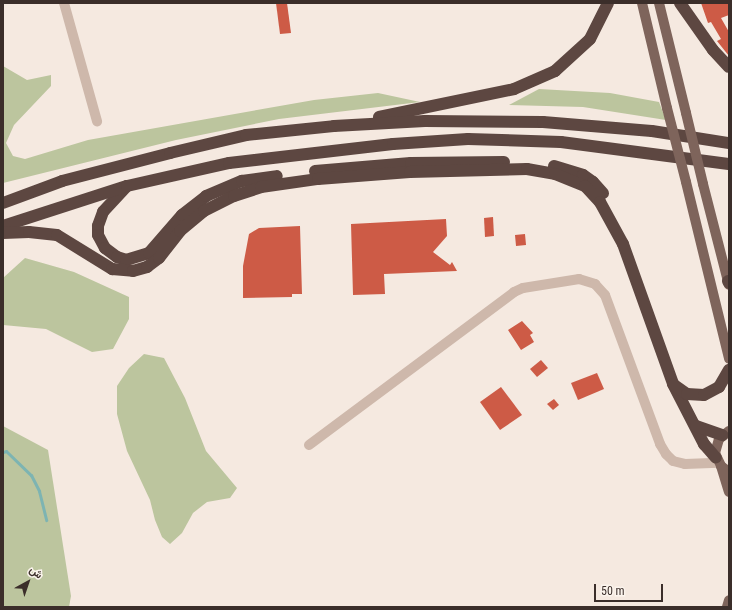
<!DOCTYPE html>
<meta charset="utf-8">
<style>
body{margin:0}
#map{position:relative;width:732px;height:610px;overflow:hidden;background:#f5e9e0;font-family:"Roboto Condensed",Vazirmatn,sans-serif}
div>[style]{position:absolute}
.green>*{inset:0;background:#bcc59e}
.stream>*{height:3px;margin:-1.5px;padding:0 1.5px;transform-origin:1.5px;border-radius:1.5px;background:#7db4b2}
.building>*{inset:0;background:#cd5b46}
.minor>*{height:10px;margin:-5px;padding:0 5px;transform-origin:5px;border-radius:5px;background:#ceb8ab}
.major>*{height:10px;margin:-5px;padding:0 5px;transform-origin:5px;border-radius:5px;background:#7e645b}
.highway>*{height:12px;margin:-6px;padding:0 6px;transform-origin:6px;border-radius:6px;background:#5d4741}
.major-bridge>*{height:10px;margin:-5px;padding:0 5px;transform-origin:5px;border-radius:5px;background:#7e645b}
span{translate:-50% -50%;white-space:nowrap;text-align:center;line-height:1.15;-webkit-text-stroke:3px #fbf4ed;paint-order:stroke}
.frame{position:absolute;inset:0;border:4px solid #3b2e2a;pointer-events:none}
.north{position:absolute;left:8px;top:562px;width:40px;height:40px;-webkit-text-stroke:3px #fbf4ed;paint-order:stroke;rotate:40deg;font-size:11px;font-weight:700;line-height:16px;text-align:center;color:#3b2e2a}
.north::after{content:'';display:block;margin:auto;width:14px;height:18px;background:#3b2e2a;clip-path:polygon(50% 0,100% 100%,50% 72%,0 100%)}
.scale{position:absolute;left:594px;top:584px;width:69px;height:18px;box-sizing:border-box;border:2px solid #3b2e2a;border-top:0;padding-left:5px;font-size:12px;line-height:14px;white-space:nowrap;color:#3b2e2a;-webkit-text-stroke:3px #fbf4ed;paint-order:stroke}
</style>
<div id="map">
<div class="green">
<i style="clip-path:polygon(3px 66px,27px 80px,51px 75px,51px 86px,14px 125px,6px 143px,13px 156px,25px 159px,88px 140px,314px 100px,378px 93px,420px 102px,279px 119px,176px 140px,3px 183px)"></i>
<i style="clip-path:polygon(539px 89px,610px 93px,659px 102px,666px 120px,583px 107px,509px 105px)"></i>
<i style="clip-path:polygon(25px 258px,74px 272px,129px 297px,129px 319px,113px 349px,92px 352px,46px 329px,3px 325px,3px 278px)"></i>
<i style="clip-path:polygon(144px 354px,164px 358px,185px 398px,206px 451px,237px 488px,230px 498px,207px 502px,193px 513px,182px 533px,170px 544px,162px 537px,155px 520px,150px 500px,127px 451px,117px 414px,117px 386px,129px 368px)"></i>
<i style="clip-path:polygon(3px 426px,48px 450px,71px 596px,69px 607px,3px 607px)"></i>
</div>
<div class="stream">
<i style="left:3px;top:452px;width:3px;rotate:-18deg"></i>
<i style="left:6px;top:451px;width:35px;rotate:44deg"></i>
<i style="left:31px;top:475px;width:18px;rotate:63deg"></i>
<i style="left:39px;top:491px;width:30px;rotate:76deg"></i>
</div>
<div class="building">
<i style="clip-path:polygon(276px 3px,287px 3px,291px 33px,280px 34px)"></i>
<i style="clip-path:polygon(701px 3px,729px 3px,729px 15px,721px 18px,729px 32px,729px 56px,717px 41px,721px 39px,711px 22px,708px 23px)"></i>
<i style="clip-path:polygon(493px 217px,494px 236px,485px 237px,484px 218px)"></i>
<i style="clip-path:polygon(446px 219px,447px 236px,433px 252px,450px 265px,452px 262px,457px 271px,384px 274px,385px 294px,353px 295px,351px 224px)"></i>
<i style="clip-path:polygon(300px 226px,302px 294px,292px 294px,292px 297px,243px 298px,243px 266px,249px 234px,259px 228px)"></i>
<i style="clip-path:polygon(525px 234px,526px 245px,516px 246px,515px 235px)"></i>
<i style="clip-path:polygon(522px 321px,533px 333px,530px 335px,534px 342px,521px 350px,508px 330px)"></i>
<i style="clip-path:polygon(541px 360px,548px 368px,537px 377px,530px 369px)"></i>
<i style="clip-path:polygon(597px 373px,604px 389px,578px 400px,571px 383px)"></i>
<i style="clip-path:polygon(501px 387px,522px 415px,500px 430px,480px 402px)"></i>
<i style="clip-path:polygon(554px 399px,559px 405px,553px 410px,547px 404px)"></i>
</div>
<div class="minor">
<i style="left:64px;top:3px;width:123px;rotate:74.4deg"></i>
<i style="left:309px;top:445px;width:256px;rotate:-36.7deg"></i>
<i style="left:514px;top:292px;width:10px;rotate:-24deg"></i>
<i style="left:523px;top:288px;width:57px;rotate:-9.1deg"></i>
<i style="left:579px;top:279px;width:17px;rotate:17deg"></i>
<i style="left:595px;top:284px;width:15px;rotate:48deg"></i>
<i style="left:605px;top:295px;width:159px;rotate:69.7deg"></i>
<i style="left:660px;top:444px;width:12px;rotate:59deg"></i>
<i style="left:666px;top:454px;width:10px;rotate:45deg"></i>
<i style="left:673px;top:461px;width:12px;rotate:14deg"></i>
<i style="left:685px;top:464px;width:33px;rotate:-2deg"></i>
</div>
<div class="major">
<i style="left:642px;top:3px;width:108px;rotate:76.6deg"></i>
<i style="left:659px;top:3px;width:113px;rotate:76.2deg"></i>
<i style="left:686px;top:182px;width:182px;rotate:76.3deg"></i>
<i style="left:703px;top:184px;width:104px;rotate:75.6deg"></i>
<i style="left:729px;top:431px;width:13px;rotate:141deg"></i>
<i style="left:719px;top:439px;width:15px;rotate:106deg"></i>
<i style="left:715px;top:453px;width:14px;rotate:65deg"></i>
<i style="left:721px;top:466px;width:10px;rotate:37deg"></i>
<i style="left:721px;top:466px;width:27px;rotate:73deg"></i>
<i style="left:727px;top:607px;width:7px;rotate:-74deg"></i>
</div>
<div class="highway">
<i style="left:680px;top:3px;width:57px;rotate:54.9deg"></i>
<i style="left:713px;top:50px;width:23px;rotate:47deg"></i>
<i style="left:379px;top:117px;width:138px;rotate:-11.7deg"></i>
<i style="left:514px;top:89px;width:45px;rotate:-23.7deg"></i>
<i style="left:555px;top:71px;width:47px;rotate:-42.4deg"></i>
<i style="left:590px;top:39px;width:40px;rotate:-63.4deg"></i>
<i style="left:554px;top:166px;width:30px;rotate:17deg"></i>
<i style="left:583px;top:175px;width:12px;rotate:35deg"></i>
<i style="left:593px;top:182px;width:15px;rotate:48deg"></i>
<i style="left:315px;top:171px;width:96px;rotate:-4.8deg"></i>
<i style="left:411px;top:163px;width:93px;rotate:-0.6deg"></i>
<i style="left:127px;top:186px;width:35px;rotate:133deg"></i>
<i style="left:103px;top:212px;width:15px;rotate:110deg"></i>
<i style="left:98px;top:226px;width:9px;rotate:90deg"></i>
<i style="left:98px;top:235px;width:15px;rotate:62deg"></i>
<i style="left:105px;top:248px;width:15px;rotate:37deg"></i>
<i style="left:117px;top:257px;width:9px;rotate:18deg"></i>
<i style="left:126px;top:260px;width:24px;rotate:-17deg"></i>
<i style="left:149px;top:253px;width:50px;rotate:-49deg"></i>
<i style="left:182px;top:215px;width:31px;rotate:-38deg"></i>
<i style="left:206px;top:196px;width:39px;rotate:-23deg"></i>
<i style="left:242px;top:181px;width:35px;rotate:-8deg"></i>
<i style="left:3px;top:203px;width:63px;rotate:-20.4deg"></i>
<i style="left:62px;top:181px;width:112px;rotate:-14.5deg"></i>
<i style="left:170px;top:153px;width:78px;rotate:-13.3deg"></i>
<i style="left:246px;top:135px;width:88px;rotate:-5.8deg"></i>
<i style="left:334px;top:126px;width:91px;rotate:-3.1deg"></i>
<i style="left:425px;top:121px;width:118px;rotate:0.5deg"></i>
<i style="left:543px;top:122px;width:109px;rotate:4.7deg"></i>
<i style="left:652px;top:131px;width:78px;rotate:8.9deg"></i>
<i style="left:3px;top:226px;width:130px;rotate:-17.9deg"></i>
<i style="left:127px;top:186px;width:105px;rotate:-12.7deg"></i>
<i style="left:229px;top:163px;width:165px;rotate:-6.6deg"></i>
<i style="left:393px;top:144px;width:75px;rotate:-3.8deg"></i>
<i style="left:468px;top:139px;width:93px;rotate:1.8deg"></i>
<i style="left:561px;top:142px;width:169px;rotate:7.5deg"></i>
<i style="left:3px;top:233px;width:26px;rotate:-2deg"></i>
<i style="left:29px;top:232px;width:28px;rotate:6deg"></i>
<i style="left:57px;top:235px;width:65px;rotate:31.7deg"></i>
<i style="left:112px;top:269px;width:21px;rotate:5deg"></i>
<i style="left:133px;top:271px;width:15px;rotate:-16deg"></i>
<i style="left:147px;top:267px;width:15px;rotate:-37deg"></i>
<i style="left:159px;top:258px;width:34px;rotate:-52deg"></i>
<i style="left:180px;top:231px;width:31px;rotate:-40deg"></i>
<i style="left:204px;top:211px;width:34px;rotate:-27deg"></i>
<i style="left:234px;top:196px;width:28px;rotate:-18deg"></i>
<i style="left:261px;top:187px;width:58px;rotate:-8deg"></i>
<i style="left:318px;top:179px;width:92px;rotate:-4.4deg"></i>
<i style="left:410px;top:172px;width:117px;rotate:-1.5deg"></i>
<i style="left:527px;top:169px;width:28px;rotate:10deg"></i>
<i style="left:555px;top:174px;width:32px;rotate:22deg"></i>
<i style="left:585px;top:186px;width:22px;rotate:47deg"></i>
<i style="left:600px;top:202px;width:48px;rotate:61.3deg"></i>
<i style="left:623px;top:244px;width:149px;rotate:70.3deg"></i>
<i style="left:673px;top:384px;width:68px;rotate:62.7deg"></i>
<i style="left:704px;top:444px;width:18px;rotate:49deg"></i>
<i style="left:728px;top:281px;width:2px;rotate:63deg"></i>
<i style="left:674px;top:385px;width:16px;rotate:35deg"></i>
<i style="left:687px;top:394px;width:17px;rotate:3deg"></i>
<i style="left:704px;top:395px;width:17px;rotate:-28deg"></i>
<i style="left:719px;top:387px;width:20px;rotate:-60deg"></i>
<i style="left:696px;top:426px;width:28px;rotate:19deg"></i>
</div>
<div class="major-bridge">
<i style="left:667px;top:108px;width:76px;rotate:75.6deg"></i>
<i style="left:686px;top:113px;width:73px;rotate:76.5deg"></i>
</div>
<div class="frame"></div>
<div class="north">ش</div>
<div class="scale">50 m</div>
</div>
